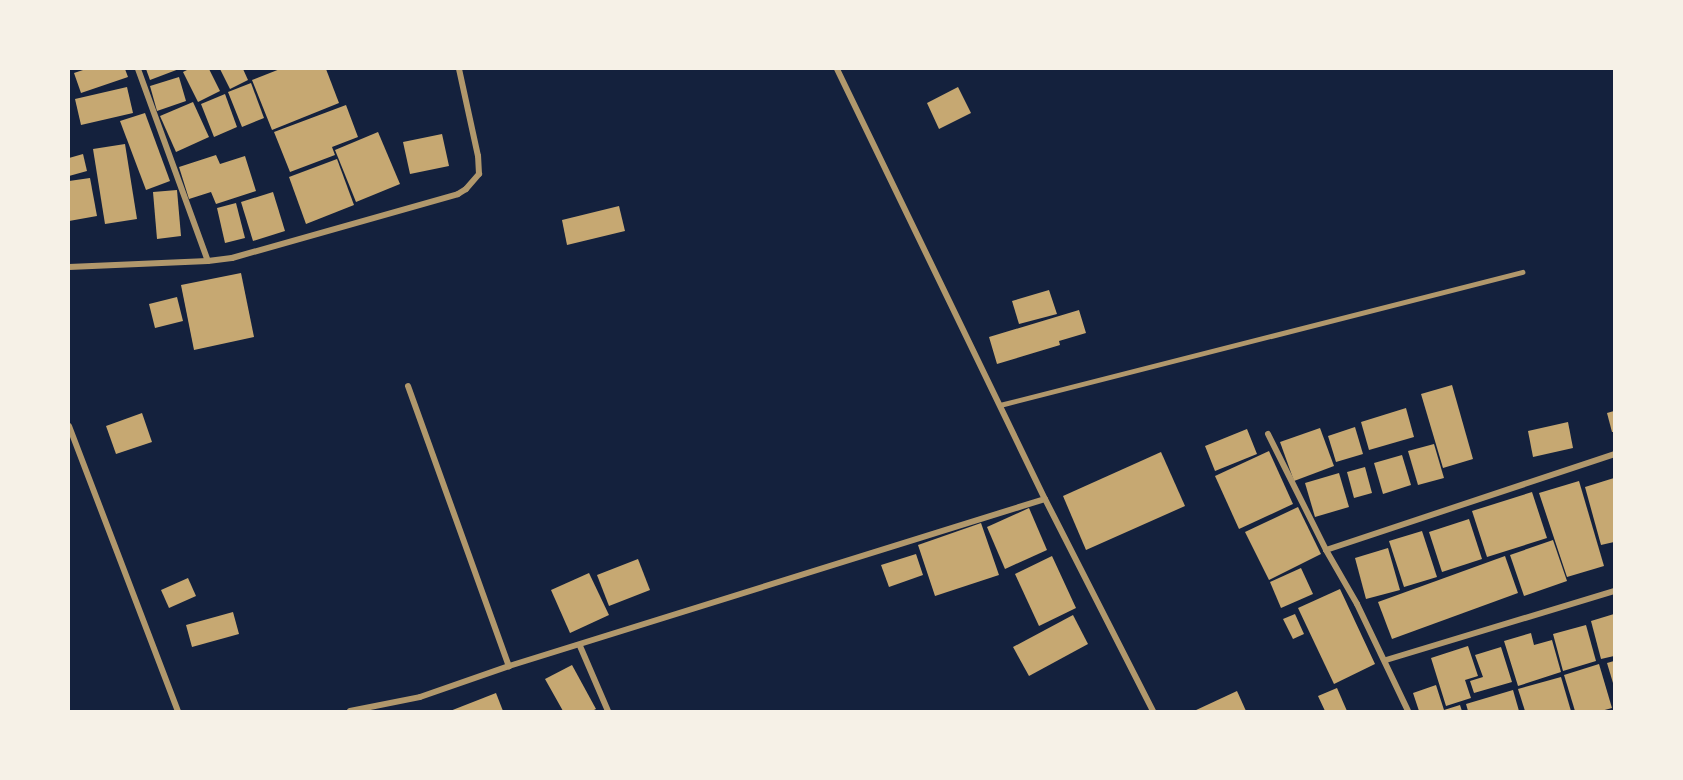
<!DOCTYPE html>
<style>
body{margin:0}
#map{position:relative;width:1683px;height:780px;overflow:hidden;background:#14213d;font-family:Ubuntu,sans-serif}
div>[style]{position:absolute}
.building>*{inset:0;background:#c6a872}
.service>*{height:4.5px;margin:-2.25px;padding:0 2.25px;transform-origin:2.25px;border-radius:2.25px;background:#b1986c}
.minor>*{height:6px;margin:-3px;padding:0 3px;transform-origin:3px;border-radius:3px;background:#b1986c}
span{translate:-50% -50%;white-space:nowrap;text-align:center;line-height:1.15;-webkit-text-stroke:4.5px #f6f1e7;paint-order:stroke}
.frame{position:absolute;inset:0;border:70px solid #f6f1e7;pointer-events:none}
</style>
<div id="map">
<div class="building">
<i style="clip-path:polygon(86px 69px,125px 69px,128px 77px,81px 93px,74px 73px)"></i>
<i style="clip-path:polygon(146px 69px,179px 69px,150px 80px)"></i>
<i style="clip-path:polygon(189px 69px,209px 69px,220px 91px,198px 102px,183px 72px)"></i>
<i style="clip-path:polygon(220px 69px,243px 69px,248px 80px,230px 89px)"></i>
<i style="clip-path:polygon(280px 69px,326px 69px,339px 103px,272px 130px,252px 80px)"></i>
<i style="clip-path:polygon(179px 77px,186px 101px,157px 111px,150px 86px)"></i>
<i style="clip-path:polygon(251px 83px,264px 118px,242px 127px,228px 92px)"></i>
<i style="clip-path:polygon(127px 87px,133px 113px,81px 125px,75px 99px)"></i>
<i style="clip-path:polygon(958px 87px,971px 113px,939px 129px,927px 103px)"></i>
<i style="clip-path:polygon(225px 94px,237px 127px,214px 137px,201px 104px)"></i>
<i style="clip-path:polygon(193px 102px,209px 137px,176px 152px,160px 116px)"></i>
<i style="clip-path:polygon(346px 105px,358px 137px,332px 147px,335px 155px,290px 172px,274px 132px)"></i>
<i style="clip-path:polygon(145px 113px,170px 181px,146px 190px,120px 121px)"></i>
<i style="clip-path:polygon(378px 132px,400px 184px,356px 202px,335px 150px)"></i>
<i style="clip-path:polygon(442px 134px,449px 166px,410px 174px,403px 142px)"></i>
<i style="clip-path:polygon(125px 144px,137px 219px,105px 224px,93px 149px)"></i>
<i style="clip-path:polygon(83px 154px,87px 171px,69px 176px,69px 158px)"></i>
<i style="clip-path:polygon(216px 155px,220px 164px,245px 156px,256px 191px,216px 204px,211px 192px,189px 199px,179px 167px)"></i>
<i style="clip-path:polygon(337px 159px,354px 205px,306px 224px,289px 177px)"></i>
<i style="clip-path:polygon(90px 178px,97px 216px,69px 221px,69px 181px)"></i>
<i style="clip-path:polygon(177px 190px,181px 236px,157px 239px,153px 192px)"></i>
<i style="clip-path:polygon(273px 192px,285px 231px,253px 241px,241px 202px)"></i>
<i style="clip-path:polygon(236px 203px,245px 238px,225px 243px,217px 208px)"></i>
<i style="clip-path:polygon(619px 206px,625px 231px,567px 245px,562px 220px)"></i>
<i style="clip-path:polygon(241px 273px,254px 337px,194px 350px,181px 285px)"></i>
<i style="clip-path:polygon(1049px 290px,1057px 314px,1019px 324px,1012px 301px)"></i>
<i style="clip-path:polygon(177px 297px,183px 321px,155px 328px,149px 304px)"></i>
<i style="clip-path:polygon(1079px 310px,1086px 333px,1059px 341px,1060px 345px,997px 364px,989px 337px)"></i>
<i style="clip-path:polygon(1452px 385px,1473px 459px,1443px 468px,1421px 394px)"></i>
<i style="clip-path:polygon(1406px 408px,1414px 437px,1369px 450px,1361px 422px)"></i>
<i style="clip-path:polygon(1614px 411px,1614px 432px,1612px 432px,1607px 413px)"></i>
<i style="clip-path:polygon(142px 413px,152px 442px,116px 454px,106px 426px)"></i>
<i style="clip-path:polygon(1568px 422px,1573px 448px,1533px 457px,1528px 431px)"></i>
<i style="clip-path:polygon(1355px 427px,1363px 454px,1336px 462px,1328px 436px)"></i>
<i style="clip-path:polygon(1320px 428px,1334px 466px,1294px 481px,1280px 442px)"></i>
<i style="clip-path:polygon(1247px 429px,1257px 454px,1215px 471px,1205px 446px)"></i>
<i style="clip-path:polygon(1434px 444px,1444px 478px,1418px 485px,1408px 451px)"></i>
<i style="clip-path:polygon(1269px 451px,1293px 504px,1239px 529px,1215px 476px)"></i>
<i style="clip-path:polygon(1161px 452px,1185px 506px,1086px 550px,1063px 496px)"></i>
<i style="clip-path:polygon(1402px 455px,1411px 485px,1383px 494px,1374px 463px)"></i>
<i style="clip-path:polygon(1365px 467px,1372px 493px,1354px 498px,1347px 472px)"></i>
<i style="clip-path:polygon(1339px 473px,1349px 507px,1315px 517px,1305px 483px)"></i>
<i style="clip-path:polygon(1614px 478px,1614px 542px,1601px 545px,1585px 487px)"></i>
<i style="clip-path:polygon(1579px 481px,1604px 566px,1567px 577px,1539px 493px)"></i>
<i style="clip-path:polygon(1532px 492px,1547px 538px,1487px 557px,1472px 511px)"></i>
<i style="clip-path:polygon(1298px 507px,1321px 554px,1269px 580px,1245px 532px)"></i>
<i style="clip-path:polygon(1029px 508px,1047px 550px,1005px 569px,987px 527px)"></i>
<i style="clip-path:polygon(1469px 519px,1482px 559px,1442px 572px,1429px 532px)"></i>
<i style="clip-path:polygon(981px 523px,999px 575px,935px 596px,918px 545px)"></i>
<i style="clip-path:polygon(1422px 531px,1437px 577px,1404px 587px,1389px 541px)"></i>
<i style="clip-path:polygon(1553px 540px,1567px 581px,1524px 596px,1510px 555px)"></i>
<i style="clip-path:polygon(1388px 548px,1400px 590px,1366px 599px,1355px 558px)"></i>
<i style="clip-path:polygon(916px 554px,923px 575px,889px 587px,881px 565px)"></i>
<i style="clip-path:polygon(1052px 556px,1076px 608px,1039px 626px,1015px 574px)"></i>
<i style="clip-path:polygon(1505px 556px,1518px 593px,1392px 639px,1378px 602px)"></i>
<i style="clip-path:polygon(638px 559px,650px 590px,609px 606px,597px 575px)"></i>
<i style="clip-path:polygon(1301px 568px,1313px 594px,1281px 608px,1270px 582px)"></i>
<i style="clip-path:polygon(589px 573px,609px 615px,570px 633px,551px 590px)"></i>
<i style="clip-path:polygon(188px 578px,196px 596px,169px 608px,161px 590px)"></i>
<i style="clip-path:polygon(1340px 589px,1375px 664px,1334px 684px,1298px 608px)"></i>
<i style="clip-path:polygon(233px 612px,239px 634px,192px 647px,186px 625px)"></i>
<i style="clip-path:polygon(1295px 614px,1304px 634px,1293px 639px,1283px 619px)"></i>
<i style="clip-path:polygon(1614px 614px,1614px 656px,1601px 659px,1591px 621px)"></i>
<i style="clip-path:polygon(1073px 615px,1088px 644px,1029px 676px,1013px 647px)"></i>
<i style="clip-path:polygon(1586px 625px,1596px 661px,1563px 671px,1553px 634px)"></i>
<i style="clip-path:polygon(1531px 633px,1534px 645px,1552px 640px,1561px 672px,1518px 686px,1504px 641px)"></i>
<i style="clip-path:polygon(1468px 646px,1478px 676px,1465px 680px,1471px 698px,1446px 706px,1431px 658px)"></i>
<i style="clip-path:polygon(1501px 647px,1512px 682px,1474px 693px,1470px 681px,1483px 677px,1475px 655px)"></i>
<i style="clip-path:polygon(1614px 661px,1614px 683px,1613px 683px,1607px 663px)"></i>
<i style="clip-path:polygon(1599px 664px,1612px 708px,1601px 711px,1575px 711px,1564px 675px)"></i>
<i style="clip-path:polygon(572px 665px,596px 709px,592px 711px,563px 711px,545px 679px)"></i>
<i style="clip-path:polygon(1561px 677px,1571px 711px,1525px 711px,1518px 689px)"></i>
<i style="clip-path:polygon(1436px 685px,1444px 710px,1460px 705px,1462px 711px,1419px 711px,1413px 693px)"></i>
<i style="clip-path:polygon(1337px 688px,1347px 711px,1325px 711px,1318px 696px)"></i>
<i style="clip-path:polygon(1513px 690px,1519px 711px,1468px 711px,1466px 704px)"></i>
<i style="clip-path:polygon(1237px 691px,1246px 711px,1194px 711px)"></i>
<i style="clip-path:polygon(496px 693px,503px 711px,450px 711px)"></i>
</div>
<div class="service">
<i style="left:1000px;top:405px;width:539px;rotate:-14.29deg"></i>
</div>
<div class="minor">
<i style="left:138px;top:69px;width:204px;rotate:70deg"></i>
<i style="left:208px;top:261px;width:24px;rotate:-7deg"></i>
<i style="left:232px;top:258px;width:235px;rotate:-15.8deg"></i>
<i style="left:458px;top:194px;width:9px;rotate:-32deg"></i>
<i style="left:466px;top:189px;width:20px;rotate:-49deg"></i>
<i style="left:479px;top:174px;width:18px;rotate:-93deg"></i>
<i style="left:478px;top:156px;width:89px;rotate:-102.3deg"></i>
<i style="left:837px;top:69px;width:478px;rotate:64.2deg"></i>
<i style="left:1045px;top:499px;width:238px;rotate:63deg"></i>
<i style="left:69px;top:267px;width:139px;rotate:-2.5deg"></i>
<i style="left:408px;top:386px;width:298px;rotate:70.2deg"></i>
<i style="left:69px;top:426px;width:305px;rotate:69.1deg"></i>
<i style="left:1268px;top:434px;width:130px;rotate:63.4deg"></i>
<i style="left:1326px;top:550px;width:62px;rotate:60.1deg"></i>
<i style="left:1357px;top:604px;width:119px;rotate:64.5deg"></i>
<i style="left:1326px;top:550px;width:304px;rotate:-18.4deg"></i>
<i style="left:580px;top:646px;width:71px;rotate:66.7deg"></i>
<i style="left:1386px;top:660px;width:238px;rotate:-16.8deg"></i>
<i style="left:350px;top:711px;width:71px;rotate:-11.3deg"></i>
<i style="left:420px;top:697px;width:94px;rotate:-19.2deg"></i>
<i style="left:509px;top:666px;width:561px;rotate:-17.31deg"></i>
</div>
<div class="frame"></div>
</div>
